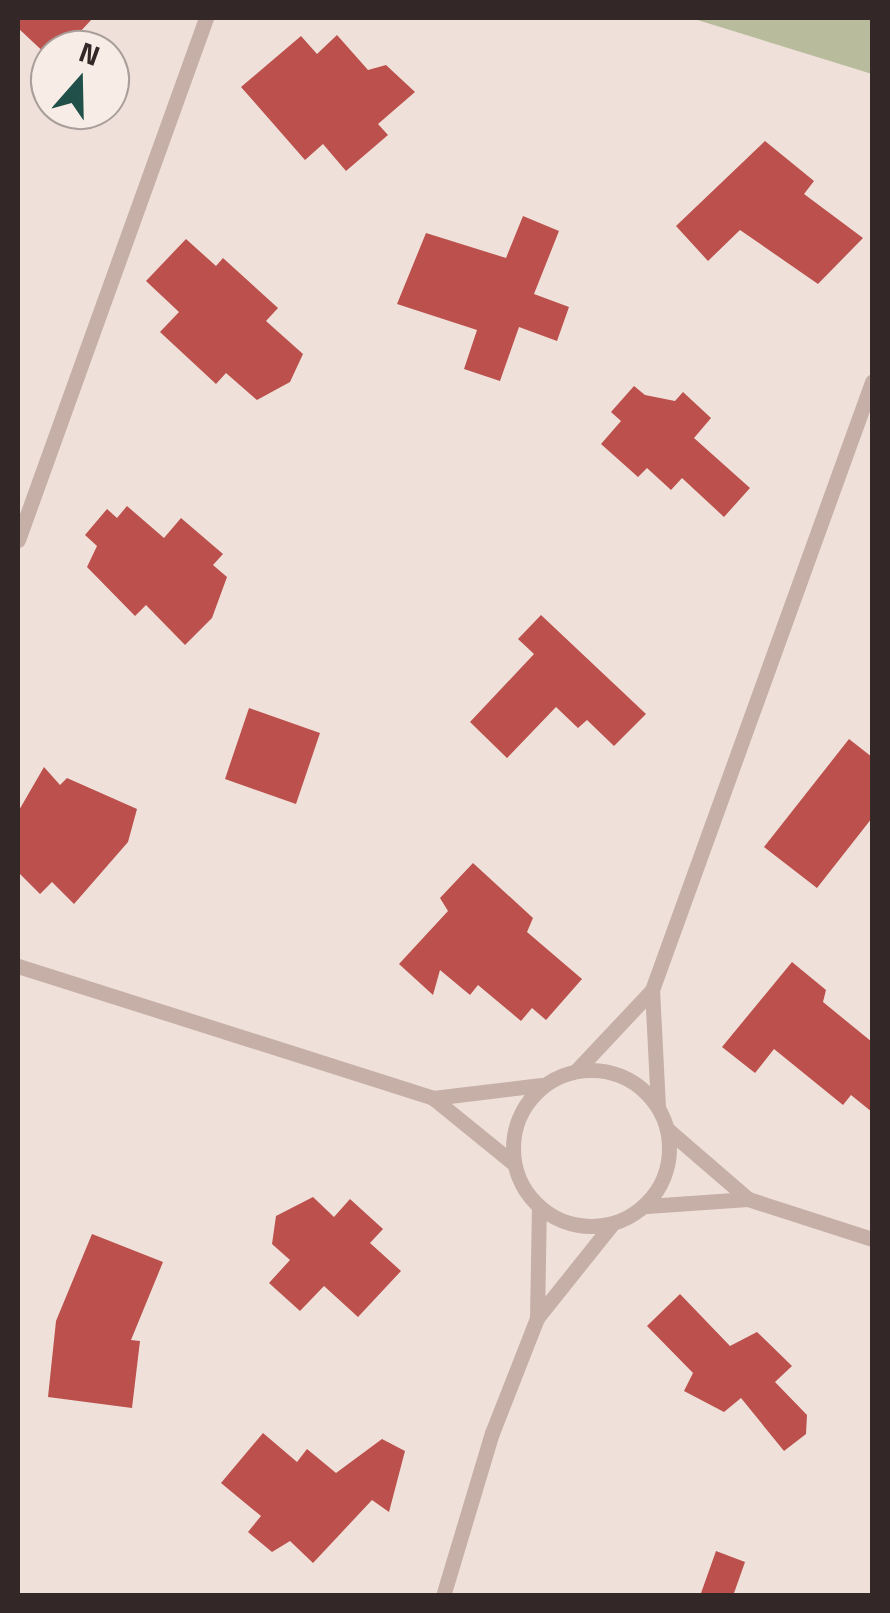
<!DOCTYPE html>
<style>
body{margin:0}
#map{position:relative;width:890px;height:1613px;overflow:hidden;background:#efe1da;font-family:"Titillium Web",sans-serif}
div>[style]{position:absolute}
.green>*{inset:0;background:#b8bc9c}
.building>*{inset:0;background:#bb504c}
.lane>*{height:15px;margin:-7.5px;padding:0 7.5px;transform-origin:7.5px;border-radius:7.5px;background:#c6afa7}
.lane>.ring{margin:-7.5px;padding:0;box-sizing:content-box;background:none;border:15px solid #c6afa7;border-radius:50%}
span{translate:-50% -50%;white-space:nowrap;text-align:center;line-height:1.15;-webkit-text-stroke:10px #f7ece6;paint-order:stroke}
.frame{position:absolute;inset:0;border:20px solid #332827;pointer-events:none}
.north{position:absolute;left:30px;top:30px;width:100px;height:100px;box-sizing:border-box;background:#f7ece6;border:2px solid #a99e9a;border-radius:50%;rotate:20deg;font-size:28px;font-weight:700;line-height:40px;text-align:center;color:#332827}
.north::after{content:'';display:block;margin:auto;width:35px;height:45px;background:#21504a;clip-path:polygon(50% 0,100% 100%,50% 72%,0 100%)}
</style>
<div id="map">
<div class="green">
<i style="clip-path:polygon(691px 18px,872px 18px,872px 74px)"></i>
</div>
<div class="building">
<i style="clip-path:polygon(18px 18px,93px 18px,63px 50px,50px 50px,50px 58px,18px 28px)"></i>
<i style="clip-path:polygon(337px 35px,368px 70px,386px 65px,415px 92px,378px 124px,388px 135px,346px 171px,323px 144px,305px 160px,241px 87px,301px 36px,317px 54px)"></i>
<i style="clip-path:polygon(765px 141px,814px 181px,804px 194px,863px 238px,818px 284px,740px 230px,708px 261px,676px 226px)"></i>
<i style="clip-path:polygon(523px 216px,559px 231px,534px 294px,569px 307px,557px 341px,519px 327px,500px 381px,464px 369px,477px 330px,397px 304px,426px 233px,506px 258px)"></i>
<i style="clip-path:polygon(186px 239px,216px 266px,223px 258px,278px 308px,266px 321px,303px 354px,290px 382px,257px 400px,226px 373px,216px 384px,160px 332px,179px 312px,146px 281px)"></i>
<i style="clip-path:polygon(634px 386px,645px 395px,675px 401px,683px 392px,711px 418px,694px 438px,750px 488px,724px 517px,682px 478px,671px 490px,647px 468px,638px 477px,601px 444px,621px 421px,611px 412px)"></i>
<i style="clip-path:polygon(127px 506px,164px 538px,181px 518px,223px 554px,213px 565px,227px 577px,212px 618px,185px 645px,146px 605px,135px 616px,87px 567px,97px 546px,85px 535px,107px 509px,117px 518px)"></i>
<i style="clip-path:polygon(541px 615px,646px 714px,614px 746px,587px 720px,578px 728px,556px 707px,507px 758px,470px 722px,534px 654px,518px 639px)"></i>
<i style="clip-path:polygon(249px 708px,320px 733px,296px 804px,225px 779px)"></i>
<i style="clip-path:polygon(849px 739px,872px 757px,872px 818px,817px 888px,764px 847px)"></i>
<i style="clip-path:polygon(44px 767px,60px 785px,67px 778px,137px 809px,128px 842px,74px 904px,52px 882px,40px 894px,18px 872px,18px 812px)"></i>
<i style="clip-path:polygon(473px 863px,533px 918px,527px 932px,582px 979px,546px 1020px,532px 1008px,521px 1021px,478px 985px,470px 995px,440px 970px,433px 995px,399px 964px,448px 911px,440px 898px)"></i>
<i style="clip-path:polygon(792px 962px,826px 990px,823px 1002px,872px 1042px,872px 1112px,851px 1095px,843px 1105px,774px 1049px,755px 1073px,722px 1047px)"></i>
<i style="clip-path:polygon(313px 1197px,334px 1217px,350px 1199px,383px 1229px,370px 1243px,401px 1271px,358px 1317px,324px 1286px,300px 1311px,269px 1283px,290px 1260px,272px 1244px,276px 1216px)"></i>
<i style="clip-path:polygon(92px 1234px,163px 1262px,131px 1340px,140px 1341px,132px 1408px,48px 1397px,56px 1321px)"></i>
<i style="clip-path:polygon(680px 1294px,730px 1346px,757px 1332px,792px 1366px,775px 1382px,807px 1415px,806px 1434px,784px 1451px,741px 1398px,724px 1412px,684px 1391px,693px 1373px,647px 1326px)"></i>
<i style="clip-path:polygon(263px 1433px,297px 1462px,307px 1449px,336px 1473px,382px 1439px,405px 1451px,389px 1512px,372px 1500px,313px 1563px,290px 1541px,272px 1552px,248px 1532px,261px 1516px,221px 1483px)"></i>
<i style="clip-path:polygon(716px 1551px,745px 1562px,733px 1596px,700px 1596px)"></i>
</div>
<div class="lane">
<i style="left:18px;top:540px;width:555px;rotate:-70.19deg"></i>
<i style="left:18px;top:966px;width:435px;rotate:17.6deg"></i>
<i style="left:433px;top:1098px;width:103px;rotate:39.1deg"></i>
<i class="ring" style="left:513px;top:1070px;width:141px;height:141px"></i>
<i style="left:576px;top:1071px;width:111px;rotate:-46.8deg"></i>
<i style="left:433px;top:1098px;width:109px;rotate:-6.9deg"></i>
<i style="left:658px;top:1107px;width:117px;rotate:-92.9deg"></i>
<i style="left:652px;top:990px;width:647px;rotate:-70.11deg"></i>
<i style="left:667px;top:1129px;width:107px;rotate:40.8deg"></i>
<i style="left:647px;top:1206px;width:101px;rotate:-4deg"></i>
<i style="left:748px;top:1199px;width:130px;rotate:17.9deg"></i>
<i style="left:537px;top:1318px;width:111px;rotate:-89deg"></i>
<i style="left:443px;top:1596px;width:170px;rotate:-73.3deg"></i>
<i style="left:492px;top:1433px;width:123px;rotate:-68.6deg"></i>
<i style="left:537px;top:1318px;width:120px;rotate:-51.4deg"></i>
</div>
<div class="frame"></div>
<div class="north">N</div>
</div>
